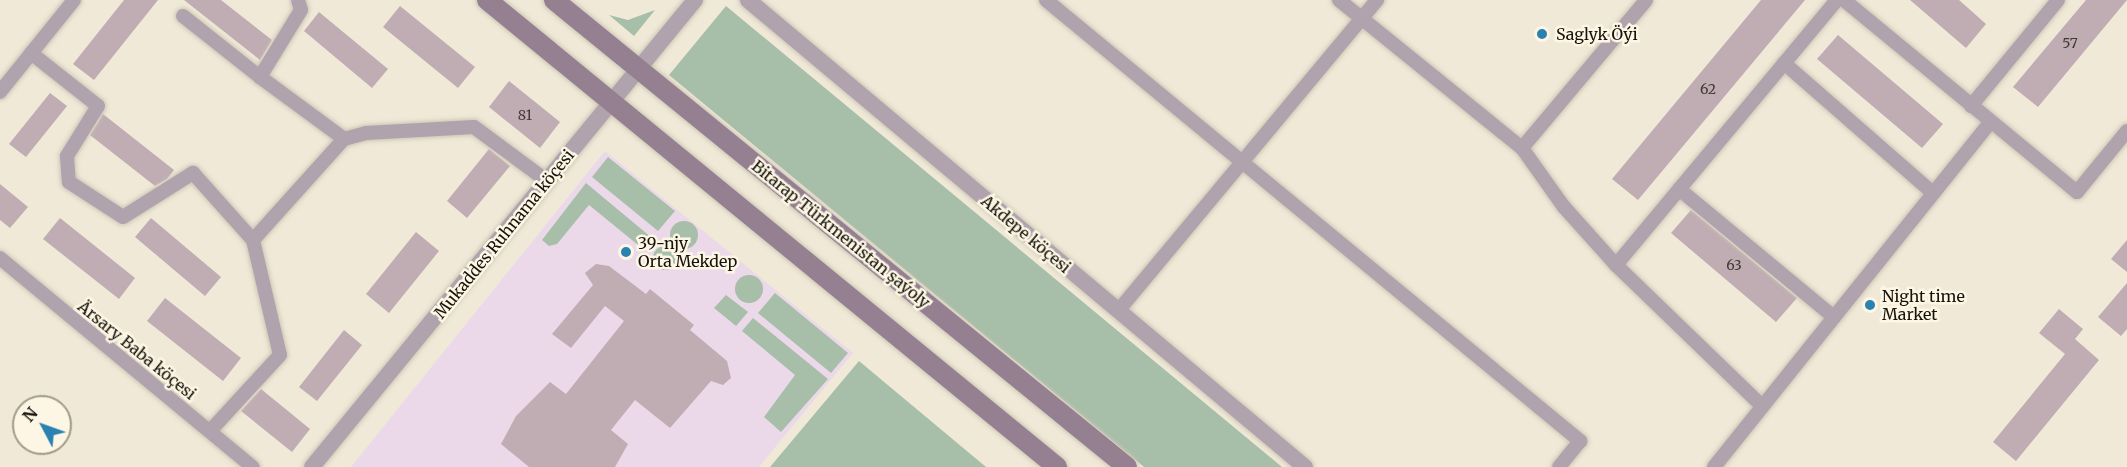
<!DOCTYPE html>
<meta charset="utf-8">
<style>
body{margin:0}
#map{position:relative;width:2127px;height:467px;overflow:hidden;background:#f0e9d7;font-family:Merriweather,serif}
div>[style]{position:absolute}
.education>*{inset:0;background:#ebd9e9}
.green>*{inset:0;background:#a7bea8}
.round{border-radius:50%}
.building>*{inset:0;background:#c0acb3}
.roads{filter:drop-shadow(0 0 2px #cdc7b7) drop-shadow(0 0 2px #cdc7b7)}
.minor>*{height:14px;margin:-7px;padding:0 7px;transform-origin:7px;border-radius:7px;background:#b1a3ae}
.tertiary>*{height:16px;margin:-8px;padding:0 8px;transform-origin:8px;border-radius:8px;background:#b1a3ae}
.secondary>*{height:20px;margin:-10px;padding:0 10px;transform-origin:10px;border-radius:10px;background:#958092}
.dots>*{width:16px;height:16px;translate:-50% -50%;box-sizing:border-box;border:3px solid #fdf6e4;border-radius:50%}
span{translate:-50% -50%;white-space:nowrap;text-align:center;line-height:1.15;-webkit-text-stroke:5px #fdf6e4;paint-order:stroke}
.number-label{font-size:14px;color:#403936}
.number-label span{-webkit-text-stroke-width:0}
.poi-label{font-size:16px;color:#15130c}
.left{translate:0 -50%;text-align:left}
.street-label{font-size:16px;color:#15130c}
.north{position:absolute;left:12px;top:395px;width:60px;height:60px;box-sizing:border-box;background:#fdf6e4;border:2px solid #a09b8e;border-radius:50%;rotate:311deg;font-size:16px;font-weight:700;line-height:24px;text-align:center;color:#15130c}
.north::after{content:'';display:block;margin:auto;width:21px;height:27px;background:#2982b0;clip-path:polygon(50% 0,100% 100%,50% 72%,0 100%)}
</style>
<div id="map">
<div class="education">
<i style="clip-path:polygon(605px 151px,853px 353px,759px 467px,351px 467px)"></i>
</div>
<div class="green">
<i style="clip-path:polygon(726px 6px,1282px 467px,1144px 467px,669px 75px)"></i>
<i style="clip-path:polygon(655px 10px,634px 36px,609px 15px,628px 20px)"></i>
<i style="clip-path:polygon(608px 157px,675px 211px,658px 231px,592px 177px)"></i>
<i style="clip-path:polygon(586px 183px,652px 238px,643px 249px,589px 205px,557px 244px,549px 246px,542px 240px)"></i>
<i class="round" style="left:670px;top:221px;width:28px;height:28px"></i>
<i class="round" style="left:653px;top:246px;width:24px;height:24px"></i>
<i class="round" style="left:735px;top:275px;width:28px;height:28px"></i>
<i style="clip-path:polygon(775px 293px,848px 353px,831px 373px,758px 313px)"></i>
<i style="clip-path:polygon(726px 295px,748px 312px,736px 326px,714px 308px)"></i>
<i style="clip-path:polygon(753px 318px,828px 379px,781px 432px,764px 417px,795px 375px,742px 331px)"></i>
<i style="clip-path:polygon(859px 361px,986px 467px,770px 467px)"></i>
</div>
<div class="building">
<i style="clip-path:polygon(124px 0,158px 0,94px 80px,73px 64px)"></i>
<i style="clip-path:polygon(184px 0,221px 0,272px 40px,260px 60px)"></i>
<i style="clip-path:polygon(1761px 0,1805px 0,1638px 200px,1612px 179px)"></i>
<i style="clip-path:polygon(1910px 0,1959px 0,1986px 24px,1966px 48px)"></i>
<i style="clip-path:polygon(2086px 0,2127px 0,2038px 107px,2013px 87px)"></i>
<i style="clip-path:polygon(400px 6px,475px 67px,458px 88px,383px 27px)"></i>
<i style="clip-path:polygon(319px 12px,388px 69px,372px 88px,304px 31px)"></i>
<i style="clip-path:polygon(1838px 35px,1943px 124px,1922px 148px,1817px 59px)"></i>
<i style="clip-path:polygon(509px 81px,560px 122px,540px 148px,489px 107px)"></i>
<i style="clip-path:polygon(50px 93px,67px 106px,26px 157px,9px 144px)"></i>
<i style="clip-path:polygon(103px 114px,174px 170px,167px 179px,155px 186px,90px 135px)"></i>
<i style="clip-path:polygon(489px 149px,510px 166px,467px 218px,447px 201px)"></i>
<i style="clip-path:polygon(0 184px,28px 207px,10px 228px,0 220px)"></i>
<i style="clip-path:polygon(1691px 210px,1797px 298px,1776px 322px,1671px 233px)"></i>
<i style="clip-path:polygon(60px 218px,135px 278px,119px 299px,43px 239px)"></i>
<i style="clip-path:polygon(151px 218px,221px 277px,205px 296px,135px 237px)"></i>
<i style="clip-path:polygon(416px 232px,439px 251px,389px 313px,366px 294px)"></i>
<i style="clip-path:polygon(2127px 240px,2127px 272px,2111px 259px)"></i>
<i style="clip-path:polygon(596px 264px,609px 266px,646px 294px,650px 289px,694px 325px,690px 330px,727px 361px,731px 378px,723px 385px,711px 381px,670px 428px,635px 400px,611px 430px,628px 444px,615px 467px,529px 467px,501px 444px,516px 416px,550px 382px,566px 394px,624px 321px,605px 306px,571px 348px,552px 334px,593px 285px,585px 273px)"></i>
<i style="clip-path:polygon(2127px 283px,2127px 329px,2121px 336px,2098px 317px)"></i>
<i style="clip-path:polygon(165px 298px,241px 358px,223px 381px,147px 321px)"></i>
<i style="clip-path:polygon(2059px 309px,2083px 329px,2075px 339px,2099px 360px,2016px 461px,1993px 442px,2065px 354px,2039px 333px)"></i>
<i style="clip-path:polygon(344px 330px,362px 345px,317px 401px,299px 387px)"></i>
<i style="clip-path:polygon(261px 389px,310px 429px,292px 452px,241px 411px)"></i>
</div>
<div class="roads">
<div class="minor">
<i style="left:298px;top:0;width:10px;rotate:73deg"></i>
<i style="left:301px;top:10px;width:79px;rotate:121.5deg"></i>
<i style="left:260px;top:77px;width:104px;rotate:36.4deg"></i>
<i style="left:1046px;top:0;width:693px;rotate:39.55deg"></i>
<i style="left:1580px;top:441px;width:33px;rotate:129deg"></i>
<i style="left:1339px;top:0;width:235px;rotate:39deg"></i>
<i style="left:1522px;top:148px;width:193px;rotate:-50deg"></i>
<i style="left:1844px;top:0;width:302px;rotate:39.5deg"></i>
<i style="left:2077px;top:192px;width:79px;rotate:-50.7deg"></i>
<i style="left:183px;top:16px;width:98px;rotate:38.4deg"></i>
<i style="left:31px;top:53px;width:85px;rotate:38.3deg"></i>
<i style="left:98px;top:106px;width:59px;rotate:121.8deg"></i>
<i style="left:67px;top:156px;width:26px;rotate:86deg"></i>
<i style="left:69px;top:182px;width:64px;rotate:32.9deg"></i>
<i style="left:123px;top:217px;width:83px;rotate:-32.2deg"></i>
<i style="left:193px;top:173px;width:90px;rotate:48.2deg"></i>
<i style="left:253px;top:240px;width:118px;rotate:76.8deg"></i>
<i style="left:280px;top:355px;width:103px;rotate:132.6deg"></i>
<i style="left:1784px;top:63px;width:198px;rotate:41.1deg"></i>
<i style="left:0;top:92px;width:118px;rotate:-51.2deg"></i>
<i style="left:1971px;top:106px;width:137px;rotate:-50.6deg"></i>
<i style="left:1522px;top:148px;width:72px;rotate:54.6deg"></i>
<i style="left:1564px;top:207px;width:78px;rotate:48.1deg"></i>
<i style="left:1616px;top:265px;width:203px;rotate:44deg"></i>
<i style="left:1679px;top:189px;width:201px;rotate:39.6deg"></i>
<i style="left:253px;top:240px;width:136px;rotate:-48deg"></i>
<i style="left:344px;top:139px;width:23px;rotate:-15deg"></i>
<i style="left:366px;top:133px;width:108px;rotate:-3.2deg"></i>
<i style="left:474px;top:127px;width:91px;rotate:36.5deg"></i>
<i style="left:0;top:258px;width:328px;rotate:39.6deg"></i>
<i style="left:1616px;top:265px;width:345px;rotate:-50.2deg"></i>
<i style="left:1118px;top:311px;width:405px;rotate:-50.2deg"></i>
<i style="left:1714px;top:467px;width:442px;rotate:-51.3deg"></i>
</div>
<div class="tertiary">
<i style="left:748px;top:0;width:727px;rotate:39.98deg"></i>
<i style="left:312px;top:467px;width:604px;rotate:-50.64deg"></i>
</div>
<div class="secondary">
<i style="left:487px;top:0;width:737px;rotate:39.33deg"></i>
<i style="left:554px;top:0;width:739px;rotate:39.18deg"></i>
</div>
</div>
<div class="dots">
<i style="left:1542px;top:34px;background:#2982b0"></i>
<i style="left:626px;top:252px;background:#2982b0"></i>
<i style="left:1870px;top:305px;background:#2982b0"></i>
</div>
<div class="number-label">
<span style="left:2070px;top:43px">57</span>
<span style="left:1708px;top:89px">62</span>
<span style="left:525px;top:115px">81</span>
<span style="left:1734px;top:265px">63</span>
</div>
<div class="poi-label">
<span class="left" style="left:1556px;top:34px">Saglyk Öýi</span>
<span class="left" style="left:638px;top:252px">39-njy<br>Orta Mekdep</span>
<span class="left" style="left:1882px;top:305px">Night time<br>Market</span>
</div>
<div class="street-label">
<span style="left:504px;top:234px;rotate:-51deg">Mukaddes Ruhnama köçesi</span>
<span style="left:841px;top:234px;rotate:39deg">Bitarap Türkmenistan şaýoly</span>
<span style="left:1026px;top:234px;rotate:40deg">Akdepe köçesi</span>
<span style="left:137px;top:350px;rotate:39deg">Ärsary Baba köçesi</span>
</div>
<div class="north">N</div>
</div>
